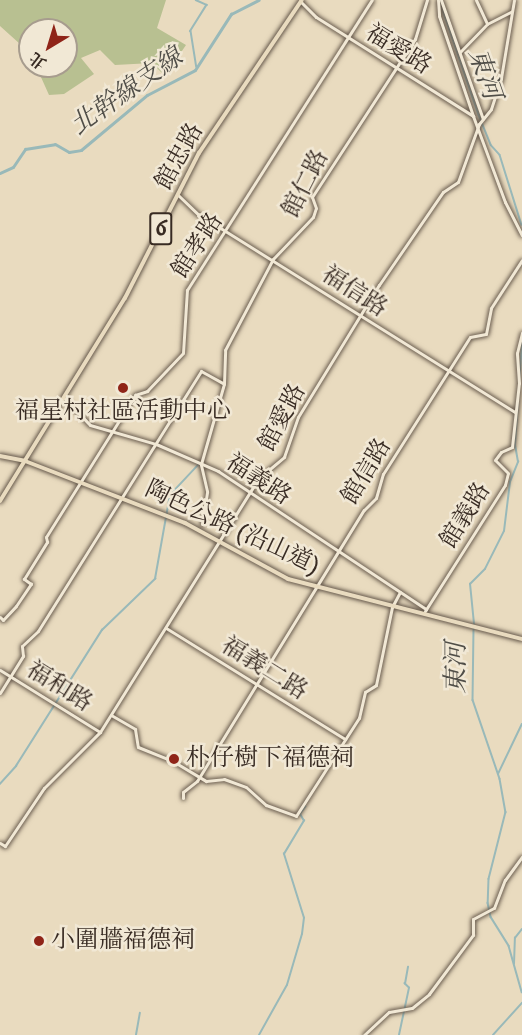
<!DOCTYPE html>
<meta charset="utf-8">
<style>
body{margin:0}
#map{position:relative;width:522px;height:1035px;overflow:hidden;background:#e9dbbf;font-family:"IM FELL DW Pica","Noto Serif TC",serif}
div>[style]{position:absolute}
.green>*{inset:0;background:#b8c091}
.stream>*{height:1.5px;margin:-0.75px;padding:0 0.75px;transform-origin:0.75px;border-radius:0.75px;background:#99b9b9}
.canal>*{height:3px;margin:-1.5px;padding:0 1.5px;transform-origin:1.5px;border-radius:1.5px;background:#99b9b9}
.roads{filter:drop-shadow(0 0 2px #64574a) drop-shadow(0 0 2px #64574a)}
.minor>*{height:3px;margin:-1.5px;padding:0 1.5px;transform-origin:1.5px;border-radius:1.5px;background:#f1e8d5}
.major>*{height:4px;margin:-2px;padding:0 2px;transform-origin:2px;border-radius:2px;background:#e9dbbf}
.dots>*{width:16px;height:16px;translate:-50% -50%;box-sizing:border-box;border:3px solid #f1e8d5;border-radius:50%}
span{translate:-50% -50%;white-space:nowrap;text-align:center;line-height:1.15;-webkit-text-stroke:5px #f1e8d5;paint-order:stroke}
.shield-label span{padding:2px 4px;background:#f1e8d5;border:2px solid;border-radius:4px;-webkit-text-stroke-width:0}
.shield-label{font-size:22px;color:#382b23;font-weight:700}
.street-label{font-size:24px;color:#382b23}
.poi-label{font-size:24px;color:#382b23}
.left{translate:0 -50%;text-align:left}
.water-label{font-size:26px;color:#504e48;font-style:italic}
.north{position:absolute;left:18px;top:18px;width:60px;height:60px;box-sizing:border-box;background:#f1e8d5;border:2px solid #a79c8e;border-radius:50%;rotate:218deg;font-size:16px;font-weight:700;line-height:24px;text-align:center;color:#382b23}
.north::after{content:'';display:block;margin:auto;width:21px;height:27px;background:#8f2418;clip-path:polygon(50% 0,100% 100%,50% 72%,0 100%)}
</style>
<div id="map">
<div class="green">
<i style="clip-path:polygon(0 0,166px 0,157px 28px,186px 45px,165px 76px,152px 63px,115px 65px,100px 50px,81px 58px,94px 74px,64px 94px,49px 95px,36px 66px,66px 66px,66px 30px,30px 30px,30px 53px,0 26px)"></i>
</div>
<div class="stream">
<i style="left:196px;top:0;width:12px;rotate:24deg"></i>
<i style="left:207px;top:5px;width:31px;rotate:122deg"></i>
<i style="left:191px;top:31px;width:36px;rotate:81deg"></i>
<i style="left:440px;top:1px;width:120px;rotate:71.1deg"></i>
<i style="left:479px;top:115px;width:32px;rotate:68deg"></i>
<i style="left:491px;top:145px;width:13px;rotate:48deg"></i>
<i style="left:500px;top:155px;width:73px;rotate:72.6deg"></i>
<i style="left:474px;top:624px;width:40px;rotate:-95.7deg"></i>
<i style="left:470px;top:584px;width:21px;rotate:-45deg"></i>
<i style="left:485px;top:569px;width:42px;rotate:-63.4deg"></i>
<i style="left:504px;top:531px;width:49px;rotate:-83deg"></i>
<i style="left:510px;top:482px;width:22px;rotate:-68deg"></i>
<i style="left:518px;top:462px;width:17px;rotate:-100deg"></i>
<i style="left:515px;top:445px;width:102px;rotate:-86.1deg"></i>
<i style="left:474px;top:629px;width:71px;rotate:90.8deg"></i>
<i style="left:473px;top:700px;width:83px;rotate:71.1deg"></i>
<i style="left:500px;top:779px;width:34px;rotate:80deg"></i>
<i style="left:506px;top:812px;width:69px;rotate:104.2deg"></i>
<i style="left:489px;top:879px;width:24px;rotate:92deg"></i>
<i style="left:488px;top:903px;width:14px;rotate:78deg"></i>
<i style="left:491px;top:917px;width:34px;rotate:58deg"></i>
<i style="left:509px;top:946px;width:48px;rotate:74.2deg"></i>
<i style="left:498px;top:774px;width:55px;rotate:-64.4deg"></i>
<i style="left:0;top:784px;width:24px;rotate:-48deg"></i>
<i style="left:16px;top:766px;width:161px;rotate:-57.7deg"></i>
<i style="left:102px;top:630px;width:74px;rotate:-43.9deg"></i>
<i style="left:155px;top:579px;width:85px;rotate:-79.9deg"></i>
<i style="left:170px;top:495px;width:41px;rotate:-47deg"></i>
<i style="left:514px;top:964px;width:26px;rotate:-88deg"></i>
<i style="left:515px;top:938px;width:11px;rotate:-52deg"></i>
<i style="left:136px;top:1035px;width:22px;rotate:-80deg"></i>
<i style="left:259px;top:1035px;width:57px;rotate:-60.8deg"></i>
<i style="left:287px;top:985px;width:53px;rotate:-73.6deg"></i>
<i style="left:302px;top:934px;width:16px;rotate:-83deg"></i>
<i style="left:304px;top:918px;width:67px;rotate:-107.4deg"></i>
<i style="left:284px;top:854px;width:39px;rotate:-59deg"></i>
<i style="left:304px;top:821px;width:8px;rotate:-120deg"></i>
<i style="left:300px;top:814px;width:9px;rotate:-54deg"></i>
<i style="left:399px;top:1035px;width:48px;rotate:-78deg"></i>
<i style="left:409px;top:988px;width:6px;rotate:-135deg"></i>
<i style="left:405px;top:984px;width:17px;rotate:-80deg"></i>
<i style="left:493px;top:1035px;width:43px;rotate:-47.8deg"></i>
</div>
<div class="canal">
<i style="left:0;top:173px;width:14px;rotate:-25deg"></i>
<i style="left:13px;top:167px;width:22px;rotate:-56deg"></i>
<i style="left:25px;top:149px;width:30px;rotate:-9deg"></i>
<i style="left:55px;top:144px;width:16px;rotate:30deg"></i>
<i style="left:69px;top:152px;width:12px;rotate:-9deg"></i>
<i style="left:81px;top:150px;width:86px;rotate:-39.8deg"></i>
<i style="left:147px;top:95px;width:54px;rotate:-27.5deg"></i>
<i style="left:195px;top:70px;width:67px;rotate:-57.3deg"></i>
<i style="left:231px;top:14px;width:31px;rotate:-27deg"></i>
</div>
<div class="roads">
<div class="minor">
<i style="left:438px;top:0;width:16px;rotate:86deg"></i>
<i style="left:439px;top:16px;width:106px;rotate:71.2deg"></i>
<i style="left:441px;top:0;width:126px;rotate:70.6deg"></i>
<i style="left:476px;top:0;width:26px;rotate:65deg"></i>
<i style="left:301px;top:2px;width:21px;rotate:45deg"></i>
<i style="left:316px;top:17px;width:186px;rotate:32.2deg"></i>
<i style="left:473px;top:116px;width:92px;rotate:69.6deg"></i>
<i style="left:505px;top:202px;width:37px;rotate:63deg"></i>
<i style="left:460px;top:52px;width:39px;rotate:-46deg"></i>
<i style="left:487px;top:24px;width:28px;rotate:-27deg"></i>
<i style="left:178px;top:195px;width:28px;rotate:44deg"></i>
<i style="left:198px;top:214px;width:374px;rotate:32deg"></i>
<i style="left:64px;top:398px;width:37px;rotate:46deg"></i>
<i style="left:90px;top:425px;width:69px;rotate:16.1deg"></i>
<i style="left:156px;top:444px;width:68px;rotate:23.5deg"></i>
<i style="left:218px;top:471px;width:250px;rotate:33.6deg"></i>
<i style="left:202px;top:524px;width:33px;rotate:-81deg"></i>
<i style="left:207px;top:491px;width:28px;rotate:-103deg"></i>
<i style="left:201px;top:464px;width:83px;rotate:-74deg"></i>
<i style="left:224px;top:384px;width:34px;rotate:-88deg"></i>
<i style="left:225px;top:350px;width:103px;rotate:-62.2deg"></i>
<i style="left:273px;top:259px;width:58px;rotate:-46.4deg"></i>
<i style="left:313px;top:217px;width:9px;rotate:-72deg"></i>
<i style="left:316px;top:208px;width:12px;rotate:-110deg"></i>
<i style="left:312px;top:197px;width:189px;rotate:-56.9deg"></i>
<i style="left:415px;top:39px;width:41px;rotate:-72.9deg"></i>
<i style="left:425px;top:611px;width:149px;rotate:-57.6deg"></i>
<i style="left:505px;top:485px;width:12px;rotate:-76deg"></i>
<i style="left:508px;top:473px;width:18px;rotate:-135deg"></i>
<i style="left:495px;top:460px;width:10px;rotate:-53deg"></i>
<i style="left:501px;top:452px;width:12px;rotate:-24deg"></i>
<i style="left:512px;top:447px;width:64px;rotate:-83.8deg"></i>
<i style="left:519px;top:383px;width:30px;rotate:-94deg"></i>
<i style="left:517px;top:353px;width:21px;rotate:-76deg"></i>
<i style="left:0;top:617px;width:4px;rotate:45deg"></i>
<i style="left:3px;top:620px;width:19px;rotate:-47deg"></i>
<i style="left:16px;top:606px;width:27px;rotate:-56deg"></i>
<i style="left:31px;top:584px;width:9px;rotate:-144deg"></i>
<i style="left:24px;top:579px;width:44px;rotate:-58.1deg"></i>
<i style="left:47px;top:542px;width:5px;rotate:-101deg"></i>
<i style="left:46px;top:537px;width:168px;rotate:-57.9deg"></i>
<i style="left:135px;top:395px;width:13px;rotate:-18deg"></i>
<i style="left:147px;top:391px;width:52px;rotate:-46.5deg"></i>
<i style="left:183px;top:353px;width:63px;rotate:-86.4deg"></i>
<i style="left:187px;top:290px;width:344px;rotate:-57.5deg"></i>
<i style="left:166px;top:628px;width:211px;rotate:31.8deg"></i>
<i style="left:0;top:670px;width:118px;rotate:31.8deg"></i>
<i style="left:0;top:693px;width:44px;rotate:-58.1deg"></i>
<i style="left:23px;top:656px;width:10px;rotate:-96deg"></i>
<i style="left:22px;top:646px;width:22px;rotate:-43deg"></i>
<i style="left:38px;top:631px;width:307px;rotate:-57.9deg"></i>
<i style="left:201px;top:371px;width:26px;rotate:29deg"></i>
<i style="left:111px;top:715px;width:28px;rotate:30deg"></i>
<i style="left:135px;top:729px;width:18px;rotate:81deg"></i>
<i style="left:138px;top:747px;width:35px;rotate:22deg"></i>
<i style="left:171px;top:760px;width:41px;rotate:31deg"></i>
<i style="left:206px;top:781px;width:18px;rotate:-6deg"></i>
<i style="left:224px;top:779px;width:23px;rotate:20deg"></i>
<i style="left:246px;top:787px;width:27px;rotate:42deg"></i>
<i style="left:266px;top:805px;width:32px;rotate:20deg"></i>
<i style="left:296px;top:816px;width:117px;rotate:-57.3deg"></i>
<i style="left:359px;top:718px;width:27px;rotate:-77deg"></i>
<i style="left:365px;top:692px;width:13px;rotate:-32deg"></i>
<i style="left:376px;top:685px;width:80px;rotate:-78.4deg"></i>
<i style="left:392px;top:607px;width:17px;rotate:-62deg"></i>
<i style="left:183px;top:798px;width:6px;rotate:-90deg"></i>
<i style="left:183px;top:792px;width:18px;rotate:-38deg"></i>
<i style="left:197px;top:781px;width:318px;rotate:-58.4deg"></i>
<i style="left:364px;top:510px;width:17px;rotate:-45deg"></i>
<i style="left:376px;top:498px;width:25px;rotate:-74deg"></i>
<i style="left:383px;top:474px;width:162px;rotate:-57.6deg"></i>
<i style="left:470px;top:337px;width:16px;rotate:-11deg"></i>
<i style="left:486px;top:334px;width:26px;rotate:-79deg"></i>
<i style="left:491px;top:308px;width:57px;rotate:-57.1deg"></i>
<i style="left:0;top:843px;width:6px;rotate:31deg"></i>
<i style="left:5px;top:846px;width:70px;rotate:-56.1deg"></i>
<i style="left:44px;top:788px;width:79px;rotate:-45deg"></i>
<i style="left:100px;top:732px;width:300px;rotate:-58deg"></i>
<i style="left:259px;top:478px;width:33px;rotate:-40deg"></i>
<i style="left:284px;top:457px;width:42px;rotate:-70.7deg"></i>
<i style="left:298px;top:417px;width:155px;rotate:-58.5deg"></i>
<i style="left:379px;top:285px;width:113px;rotate:-55.5deg"></i>
<i style="left:443px;top:192px;width:18px;rotate:-34deg"></i>
<i style="left:458px;top:182px;width:62px;rotate:-70.1deg"></i>
<i style="left:479px;top:124px;width:19px;rotate:-51deg"></i>
<i style="left:491px;top:109px;width:33px;rotate:-72deg"></i>
<i style="left:501px;top:78px;width:79px;rotate:-80.5deg"></i>
<i style="left:364px;top:1035px;width:34px;rotate:-43deg"></i>
<i style="left:389px;top:1012px;width:23px;rotate:-10deg"></i>
<i style="left:412px;top:1008px;width:22px;rotate:-39deg"></i>
<i style="left:429px;top:994px;width:74px;rotate:-53.3deg"></i>
<i style="left:473px;top:935px;width:16px;rotate:-90deg"></i>
<i style="left:473px;top:919px;width:24px;rotate:-28deg"></i>
<i style="left:494px;top:908px;width:30px;rotate:-69deg"></i>
<i style="left:505px;top:880px;width:29px;rotate:-54deg"></i>
</div>
<div class="major">
<i style="left:0;top:456px;width:25px;rotate:11deg"></i>
<i style="left:25px;top:461px;width:172px;rotate:21.2deg"></i>
<i style="left:185px;top:523px;width:117px;rotate:28.5deg"></i>
<i style="left:288px;top:579px;width:242px;rotate:14.4deg"></i>
<i style="left:0;top:501px;width:238px;rotate:-58.4deg"></i>
<i style="left:125px;top:298px;width:163px;rotate:-63deg"></i>
<i style="left:199px;top:153px;width:184px;rotate:-56.1deg"></i>
</div>
</div>
<div class="dots">
<i style="left:123px;top:388px;background:#8f2418"></i>
<i style="left:174px;top:759px;background:#8f2418"></i>
<i style="left:39px;top:941px;background:#8f2418"></i>
</div>
<div class="shield-label">
<span style="left:161px;top:229px">6</span>
</div>
<div class="street-label">
<span style="left:398px;top:50px;rotate:32deg">福愛路</span>
<span style="left:180px;top:157px;rotate:-61deg">館忠路</span>
<span style="left:306px;top:184px;rotate:-63deg">館仁路</span>
<span style="left:198px;top:246px;rotate:-57deg">館孝路</span>
<span style="left:354px;top:292px;rotate:33deg">福信路</span>
<span style="left:283px;top:418px;rotate:-62deg">館愛路</span>
<span style="left:367px;top:472px;rotate:-59deg">館信路</span>
<span style="left:258px;top:480px;rotate:33deg">福義路</span>
<span style="left:466px;top:516px;rotate:-58deg">館義路</span>
<span style="left:232px;top:528px;rotate:25deg">陶色公路 (沿山道)</span>
<span style="left:264px;top:669px;rotate:32deg">福義二路</span>
<span style="left:59px;top:687px;rotate:32deg">福和路</span>
</div>
<div class="poi-label">
<span style="left:123px;top:412px">福星村社區活動中心</span>
<span class="left" style="left:186px;top:759px">朴仔樹下福德祠</span>
<span class="left" style="left:51px;top:941px">小圍牆福德祠</span>
</div>
<div class="water-label">
<span style="left:484px;top:74px;rotate:71deg">東河</span>
<span style="left:127px;top:92px;rotate:-35deg">北幹線支線</span>
<span style="left:457px;top:668px;rotate:-90deg">東河</span>
</div>
<div class="north">北</div>
</div>
